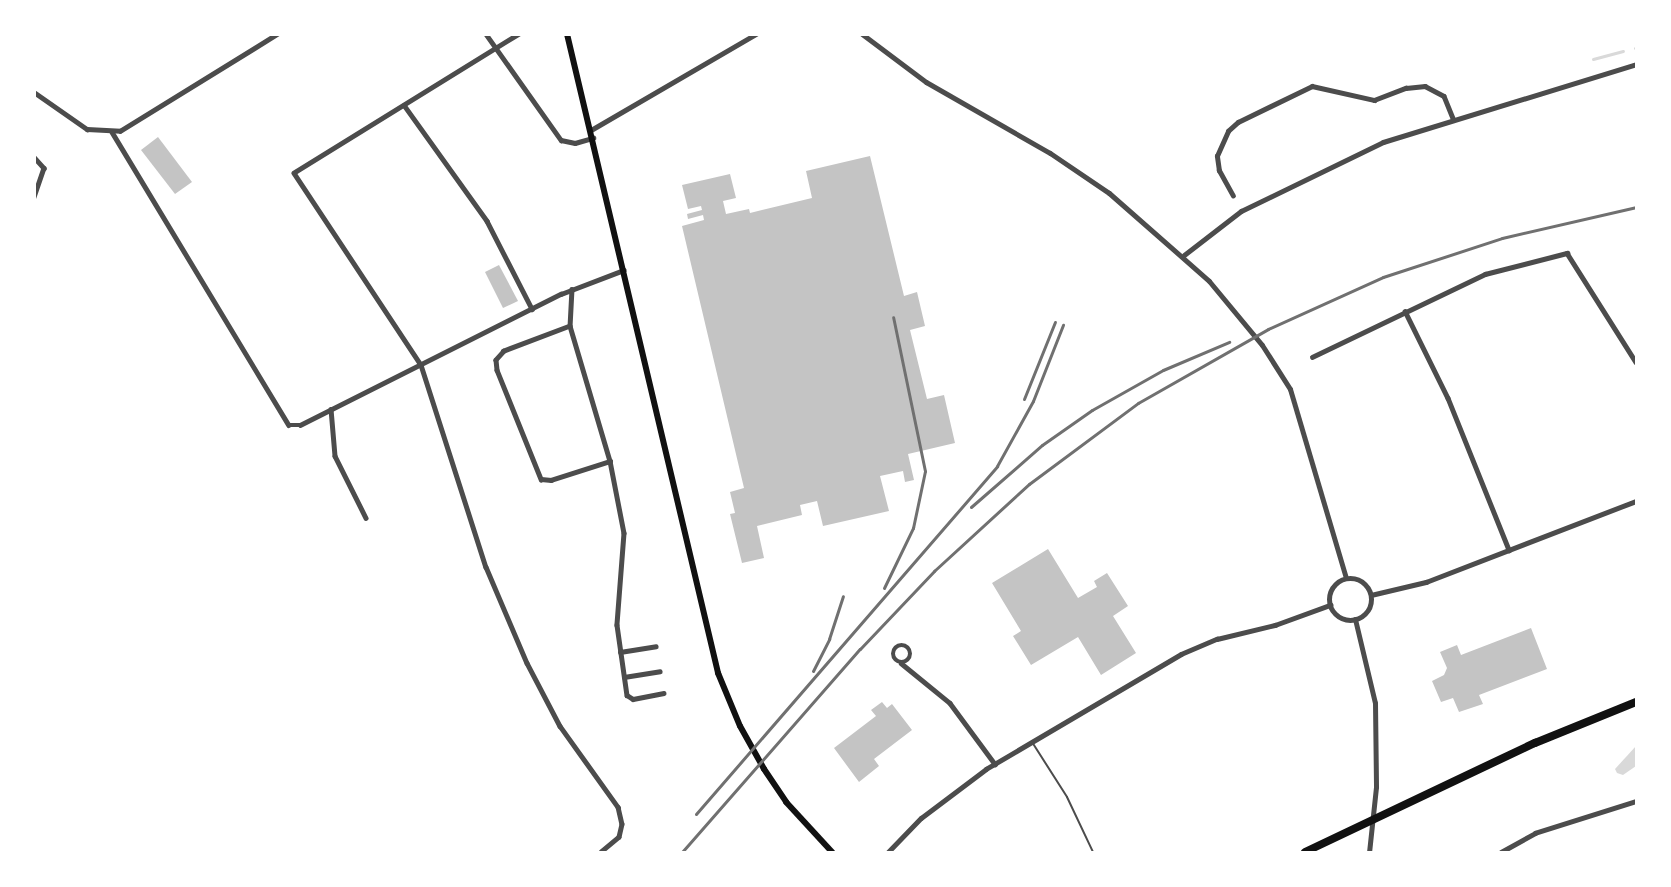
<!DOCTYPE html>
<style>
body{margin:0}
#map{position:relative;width:1671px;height:887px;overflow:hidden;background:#fff;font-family:"Roboto Serif",serif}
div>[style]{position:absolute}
.water>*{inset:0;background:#d9d9d9}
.stream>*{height:3px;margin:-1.5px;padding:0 1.5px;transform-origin:1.5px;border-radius:1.5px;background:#d9d9d9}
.building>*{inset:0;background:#c4c4c4}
.service>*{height:2px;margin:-1px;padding:0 1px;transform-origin:1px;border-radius:1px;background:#4c4c4c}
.minor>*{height:4.5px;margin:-2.25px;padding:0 2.25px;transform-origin:2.25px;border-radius:2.25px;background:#4c4c4c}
.minor>.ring{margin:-2.25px;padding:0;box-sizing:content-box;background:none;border:4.5px solid #4c4c4c;border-radius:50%}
.tertiary>*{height:5px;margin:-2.5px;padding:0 2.5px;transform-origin:2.5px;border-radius:2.5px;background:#4c4c4c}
.tertiary>.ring{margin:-2.5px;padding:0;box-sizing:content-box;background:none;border:5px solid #4c4c4c;border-radius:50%}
.secondary>*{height:6px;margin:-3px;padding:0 3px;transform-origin:3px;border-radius:3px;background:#111}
.trunk>*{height:8px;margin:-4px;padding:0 4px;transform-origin:4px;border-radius:4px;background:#111}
.rail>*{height:3px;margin:-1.5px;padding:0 1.5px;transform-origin:1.5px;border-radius:1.5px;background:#707070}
span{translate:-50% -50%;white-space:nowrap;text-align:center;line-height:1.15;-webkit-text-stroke:4.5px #fff;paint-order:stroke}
.frame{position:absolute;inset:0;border:36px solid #fff;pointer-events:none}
</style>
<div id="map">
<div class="water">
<i style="clip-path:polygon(1636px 746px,1636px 766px,1623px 775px,1617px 773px,1615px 769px)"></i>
</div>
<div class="stream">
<i style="left:1635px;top:48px;width:1px;rotate:-45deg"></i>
<i style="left:1593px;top:59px;width:31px;rotate:-15deg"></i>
</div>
<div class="building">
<i style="clip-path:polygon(158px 137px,192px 182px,175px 194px,141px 150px)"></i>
<i style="clip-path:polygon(870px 156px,904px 296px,917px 292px,925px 326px,910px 330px,927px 399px,944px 395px,955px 443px,908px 454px,914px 480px,905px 482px,903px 471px,880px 476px,889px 511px,823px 526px,817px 501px,800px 505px,802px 515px,757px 526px,764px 558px,742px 563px,730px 514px,735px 513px,730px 492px,744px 488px,682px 226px,704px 220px,703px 215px,688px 219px,687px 214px,702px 210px,701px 206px,688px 209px,682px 185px,730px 174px,736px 198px,723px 201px,726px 214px,749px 209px,750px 213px,812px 198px,806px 171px)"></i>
<i style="clip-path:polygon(499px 265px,518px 301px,503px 308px,485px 272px)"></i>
<i style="clip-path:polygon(1048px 549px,1078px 598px,1097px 587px,1094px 581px,1107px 573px,1128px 606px,1113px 616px,1136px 653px,1101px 675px,1078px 637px,1031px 665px,1013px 636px,1021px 631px,992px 583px)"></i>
<i style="clip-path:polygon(1531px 628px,1547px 669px,1479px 695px,1483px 704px,1459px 712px,1453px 698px,1441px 702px,1432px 681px,1444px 675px,1447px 668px,1440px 652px,1457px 645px,1461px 655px)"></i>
<i style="clip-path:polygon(882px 702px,887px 708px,892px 704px,912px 730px,874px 759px,879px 766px,859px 782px,834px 748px,876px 716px,871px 710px)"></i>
</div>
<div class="service">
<i style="left:1032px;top:742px;width:65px;rotate:57.5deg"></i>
<i style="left:1067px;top:797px;width:61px;rotate:64.7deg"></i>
</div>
<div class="minor">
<i style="left:486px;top:34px;width:130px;rotate:54.7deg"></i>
<i style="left:561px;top:140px;width:14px;rotate:12deg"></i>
<i style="left:575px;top:143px;width:19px;rotate:-16deg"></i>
<i style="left:519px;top:34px;width:264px;rotate:148.3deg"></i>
<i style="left:294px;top:173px;width:230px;rotate:56.5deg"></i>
<i style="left:421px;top:365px;width:212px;rotate:72.2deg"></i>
<i style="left:486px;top:567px;width:104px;rotate:66.9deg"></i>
<i style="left:527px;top:663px;width:71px;rotate:62.4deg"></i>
<i style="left:560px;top:726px;width:100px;rotate:54.4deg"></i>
<i style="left:618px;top:807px;width:17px;rotate:77deg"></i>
<i style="left:622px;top:824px;width:13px;rotate:103deg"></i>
<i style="left:619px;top:837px;width:23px;rotate:140deg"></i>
<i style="left:34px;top:92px;width:65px;rotate:34.9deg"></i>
<i style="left:87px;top:129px;width:33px;rotate:3deg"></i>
<i style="left:120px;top:131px;width:185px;rotate:-31.7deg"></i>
<i style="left:404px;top:105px;width:143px;rotate:54.4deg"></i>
<i style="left:487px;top:221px;width:99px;rotate:62.9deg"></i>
<i style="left:591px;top:130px;width:191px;rotate:-30.2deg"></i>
<i style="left:112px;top:132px;width:342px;rotate:58.9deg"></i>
<i style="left:289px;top:425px;width:11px"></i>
<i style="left:300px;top:425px;width:292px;rotate:-26.7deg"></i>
<i style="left:561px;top:294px;width:67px;rotate:-20.9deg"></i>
<i style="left:34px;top:157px;width:15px;rotate:48deg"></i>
<i style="left:44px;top:168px;width:31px;rotate:109deg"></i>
<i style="left:1233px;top:196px;width:29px;rotate:-119deg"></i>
<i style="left:1219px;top:171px;width:15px;rotate:-98deg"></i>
<i style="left:1217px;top:156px;width:27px;rotate:-66deg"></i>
<i style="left:1228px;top:131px;width:13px;rotate:-42deg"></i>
<i style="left:1238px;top:122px;width:82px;rotate:-25.9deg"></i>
<i style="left:1312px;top:86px;width:64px;rotate:12.7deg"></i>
<i style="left:1374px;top:100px;width:34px;rotate:-21deg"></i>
<i style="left:1406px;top:88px;width:19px;rotate:-6deg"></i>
<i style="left:1425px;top:86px;width:21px;rotate:28deg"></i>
<i style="left:1444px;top:96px;width:24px;rotate:68deg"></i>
<i style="left:572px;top:289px;width:37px;rotate:93deg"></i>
<i style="left:570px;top:326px;width:141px;rotate:73.5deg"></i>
<i style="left:610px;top:461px;width:73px;rotate:79deg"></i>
<i style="left:624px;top:533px;width:92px;rotate:94.4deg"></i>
<i style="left:617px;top:625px;width:71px;rotate:81.9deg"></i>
<i style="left:627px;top:695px;width:7px;rotate:34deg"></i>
<i style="left:633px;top:699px;width:31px;rotate:-11deg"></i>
<i style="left:1405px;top:311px;width:97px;rotate:63.7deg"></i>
<i style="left:1448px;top:398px;width:164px;rotate:68.1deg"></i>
<i style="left:570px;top:326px;width:71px;rotate:159.3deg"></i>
<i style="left:504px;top:351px;width:12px;rotate:132deg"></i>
<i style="left:496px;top:360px;width:10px;rotate:84deg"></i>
<i style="left:497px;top:370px;width:118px;rotate:68deg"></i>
<i style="left:541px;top:479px;width:10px;rotate:6deg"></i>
<i style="left:551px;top:480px;width:62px;rotate:-17.9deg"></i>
<i style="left:1312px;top:357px;width:192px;rotate:-25.6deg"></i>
<i style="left:1485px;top:274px;width:85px;rotate:-14.4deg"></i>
<i style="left:1567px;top:253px;width:129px;rotate:57.7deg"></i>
<i style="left:331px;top:409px;width:47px;rotate:85.1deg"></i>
<i style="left:335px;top:456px;width:69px;rotate:63.4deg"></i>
<i style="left:1371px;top:595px;width:57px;rotate:-13.3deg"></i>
<i style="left:1426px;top:582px;width:225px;rotate:-21.1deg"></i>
<i class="ring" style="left:893px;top:645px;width:13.5px;height:13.5px"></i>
<i style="left:620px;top:652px;width:36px;rotate:-9deg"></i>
<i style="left:901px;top:663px;width:63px;rotate:39.2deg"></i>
<i style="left:950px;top:703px;width:76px;rotate:53.6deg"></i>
<i style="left:624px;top:677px;width:36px;rotate:-9deg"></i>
<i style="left:888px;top:852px;width:47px;rotate:-45.9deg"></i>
<i style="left:921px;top:818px;width:81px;rotate:-37deg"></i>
<i style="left:986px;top:769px;width:226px;rotate:-30.5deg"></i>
<i style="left:1181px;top:654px;width:39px;rotate:-23deg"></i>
<i style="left:1217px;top:639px;width:60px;rotate:-13.6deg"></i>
<i style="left:1275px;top:625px;width:59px;rotate:-20deg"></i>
<i style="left:1501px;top:852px;width:39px;rotate:-29deg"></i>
<i style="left:1535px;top:833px;width:106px;rotate:-17.6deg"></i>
</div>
<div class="tertiary">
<i style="left:862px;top:34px;width:80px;rotate:36.9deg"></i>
<i style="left:926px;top:82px;width:143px;rotate:29.8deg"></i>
<i style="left:1050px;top:153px;width:71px;rotate:34.1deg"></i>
<i style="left:1109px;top:193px;width:133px;rotate:41.3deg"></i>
<i style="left:1209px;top:281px;width:83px;rotate:50.4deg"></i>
<i style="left:1262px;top:345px;width:52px;rotate:57.5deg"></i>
<i style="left:1290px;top:389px;width:197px;rotate:73.5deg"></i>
<i style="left:1184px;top:255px;width:72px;rotate:-37.7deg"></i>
<i style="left:1241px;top:211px;width:158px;rotate:-25.9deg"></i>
<i style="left:1383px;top:142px;width:265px;rotate:-17.1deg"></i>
<i class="ring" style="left:1329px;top:578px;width:37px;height:37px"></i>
<i style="left:1355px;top:619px;width:86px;rotate:76.6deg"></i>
<i style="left:1375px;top:703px;width:84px;rotate:89.3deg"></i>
<i style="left:1376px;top:787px;width:65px;rotate:96.1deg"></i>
</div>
<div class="secondary">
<i style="left:567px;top:34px;width:657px;rotate:76.7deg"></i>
<i style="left:718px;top:673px;width:57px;rotate:67.5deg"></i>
<i style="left:740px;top:726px;width:49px;rotate:60.8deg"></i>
<i style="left:764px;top:769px;width:40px;rotate:56deg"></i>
<i style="left:786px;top:802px;width:68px;rotate:47.4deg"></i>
</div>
<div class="trunk">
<i style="left:1305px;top:852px;width:255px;rotate:-25.4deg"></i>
<i style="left:1535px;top:743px;width:109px;rotate:-22.1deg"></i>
</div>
<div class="rail">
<i style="left:1024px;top:399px;width:83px;rotate:-68.1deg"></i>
<i style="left:971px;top:507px;width:94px;rotate:-41.1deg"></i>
<i style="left:1042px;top:445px;width:61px;rotate:-35deg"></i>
<i style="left:1092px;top:410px;width:81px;rotate:-29.4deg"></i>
<i style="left:1163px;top:370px;width:72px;rotate:-23deg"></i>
<i style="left:884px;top:588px;width:67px;rotate:-64.2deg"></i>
<i style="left:913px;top:528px;width:58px;rotate:-78.1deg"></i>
<i style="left:925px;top:471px;width:157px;rotate:-101.7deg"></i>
<i style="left:813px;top:671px;width:36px;rotate:-63deg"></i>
<i style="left:829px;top:639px;width:45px;rotate:-72deg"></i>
<i style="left:696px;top:814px;width:460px;rotate:-49.1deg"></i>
<i style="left:997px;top:466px;width:74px;rotate:-61deg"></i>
<i style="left:1033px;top:401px;width:82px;rotate:-68.5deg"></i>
<i style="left:682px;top:852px;width:270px;rotate:-48.8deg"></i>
<i style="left:860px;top:649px;width:108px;rotate:-46.5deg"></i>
<i style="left:934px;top:571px;width:129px;rotate:-42.5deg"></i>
<i style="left:1029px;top:484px;width:136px;rotate:-36.6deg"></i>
<i style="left:1138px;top:403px;width:150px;rotate:-29.6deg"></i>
<i style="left:1268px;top:329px;width:126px;rotate:-24.3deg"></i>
<i style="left:1383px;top:277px;width:125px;rotate:-18.1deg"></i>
<i style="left:1502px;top:238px;width:138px;rotate:-13deg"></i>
</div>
<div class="frame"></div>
</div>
